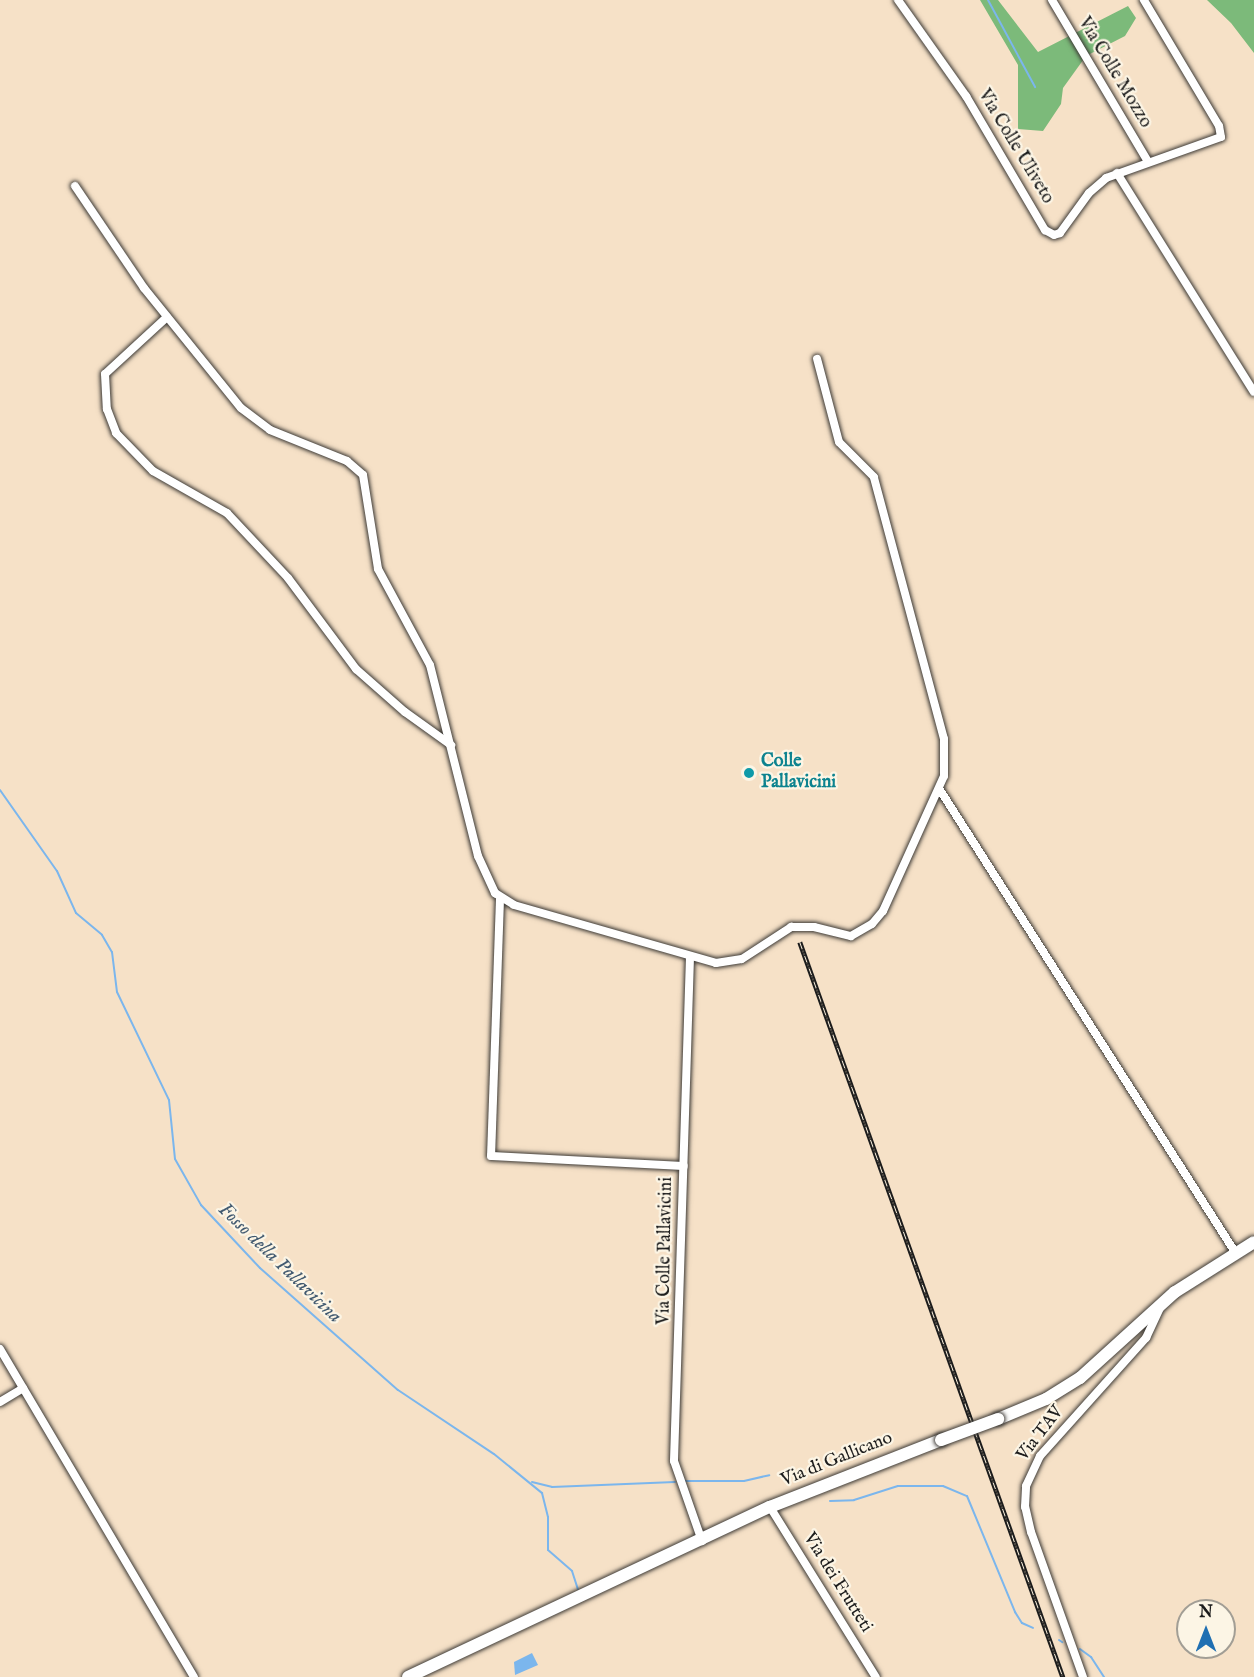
<!DOCTYPE html>
<style>
body{margin:0}
#map{position:relative;width:1254px;height:1677px;overflow:hidden;background:#f6e1c7;font-family:"IM FELL English",serif}
div>[style]{position:absolute}
.forest>*{inset:0;background:#7cba7a}
.water>*{inset:0;background:#7bb6ed}
.stream>*{height:2px;margin:-1px;padding:0 1px;transform-origin:1px;border-radius:1px;background:#7bb6ed}
.roads{filter:drop-shadow(0 0 2px #3d3a36) drop-shadow(0 0 2px #3d3a36)}
.street>*{height:8px;margin:-4px;padding:0 4px;transform-origin:4px;border-radius:4px;background:#fff}
.secondary>*{height:12px;margin:-6px;padding:0 6px;transform-origin:6px;border-radius:6px;background:#fff}
.rail>*{height:4.5px;margin-top:-2.25px;transform-origin:0;background:repeating-linear-gradient(90deg,#fcf5e5 0 7px,#1c1c1c 0 14px);box-sizing:border-box;border-block:2px solid #1c1c1c}
.bridges{filter:drop-shadow(0 0 2px #3d3a36) drop-shadow(0 0 2px #3d3a36)}
.secondary-bridge>*{height:12px;margin:-6px;padding:0 6px;transform-origin:6px;border-radius:6px;background:#fff}
.dots>*{width:16px;height:16px;translate:-50% -50%;box-sizing:border-box;border:3px solid #fcf5e5;border-radius:50%}
span{translate:-50% -50%;white-space:nowrap;text-align:center;line-height:1.15;-webkit-text-stroke:4.5px #fcf5e5;paint-order:stroke}
.street-label{font-size:18px;color:#1c1c1c}
.culture-label{font-size:18px;color:#0d838f;font-weight:700}
.left{translate:0 -50%;text-align:left}
.water-label{font-size:20px;color:#425a70;font-style:italic}
.north{position:absolute;left:1176px;top:1599px;width:60px;height:60px;box-sizing:border-box;background:#fcf5e5;border:2px solid #a29e95;border-radius:50%;rotate:0deg;font-size:16px;font-weight:700;line-height:24px;text-align:center;color:#1c1c1c}
.north::after{content:'';display:block;margin:auto;width:21px;height:27px;background:#1f6fb2;clip-path:polygon(50% 0,100% 100%,50% 72%,0 100%)}
</style>
<div id="map">
<div class="forest">
<i style="clip-path:polygon(980px 0,998px 0,1038px 52px,1128px 6px,1136px 18px,1125px 36px,1086px 56px,1063px 88px,1061px 104px,1043px 131px,1018px 129px,1018px 65px)"></i>
<i style="clip-path:polygon(1207px 0,1254px 0,1254px 53px,1231px 23px)"></i>
</div>
<div class="water">
<i style="clip-path:polygon(532px 1653px,538px 1665px,515px 1675px,514px 1662px)"></i>
</div>
<div class="stream">
<i style="left:988px;top:0;width:99px;rotate:61.6deg"></i>
<i style="left:0;top:790px;width:99px;rotate:54.9deg"></i>
<i style="left:57px;top:871px;width:46px;rotate:65.7deg"></i>
<i style="left:76px;top:913px;width:34px;rotate:40deg"></i>
<i style="left:102px;top:935px;width:20px;rotate:60deg"></i>
<i style="left:112px;top:952px;width:40px;rotate:82.9deg"></i>
<i style="left:117px;top:992px;width:120px;rotate:64.3deg"></i>
<i style="left:169px;top:1100px;width:59px;rotate:84.2deg"></i>
<i style="left:175px;top:1159px;width:53px;rotate:60.5deg"></i>
<i style="left:201px;top:1205px;width:86px;rotate:46.9deg"></i>
<i style="left:260px;top:1268px;width:184px;rotate:41.5deg"></i>
<i style="left:398px;top:1390px;width:115px;rotate:33.7deg"></i>
<i style="left:494px;top:1454px;width:62px;rotate:39.1deg"></i>
<i style="left:542px;top:1493px;width:25px;rotate:76deg"></i>
<i style="left:548px;top:1517px;width:33px;rotate:90deg"></i>
<i style="left:548px;top:1550px;width:32px;rotate:41deg"></i>
<i style="left:572px;top:1571px;width:19px;rotate:72deg"></i>
<i style="left:685px;top:1481px;width:59px"></i>
<i style="left:744px;top:1481px;width:26px;rotate:-13deg"></i>
<i style="left:532px;top:1482px;width:21px;rotate:14deg"></i>
<i style="left:552px;top:1487px;width:123px;rotate:-2.3deg"></i>
<i style="left:830px;top:1501px;width:24px;rotate:-2deg"></i>
<i style="left:854px;top:1500px;width:46px;rotate:-17.7deg"></i>
<i style="left:898px;top:1486px;width:45px"></i>
<i style="left:943px;top:1486px;width:26px;rotate:23deg"></i>
<i style="left:967px;top:1496px;width:126px;rotate:67.5deg"></i>
<i style="left:1015px;top:1612px;width:13px;rotate:58deg"></i>
<i style="left:1022px;top:1623px;width:12px;rotate:24deg"></i>
<i style="left:1059px;top:1640px;width:4px;rotate:34deg"></i>
<i style="left:1080px;top:1649px;width:14px;rotate:36deg"></i>
<i style="left:1091px;top:1657px;width:24px;rotate:57deg"></i>
</div>
<div class="roads">
<div class="street">
<i style="left:898px;top:0;width:118px;rotate:54.7deg"></i>
<i style="left:966px;top:96px;width:156px;rotate:59.5deg"></i>
<i style="left:1045px;top:230px;width:10px;rotate:29deg"></i>
<i style="left:1054px;top:235px;width:6px;rotate:-18deg"></i>
<i style="left:1060px;top:233px;width:49px;rotate:-54.1deg"></i>
<i style="left:1089px;top:193px;width:23px;rotate:-41deg"></i>
<i style="left:1106px;top:178px;width:122px;rotate:-19.6deg"></i>
<i style="left:1221px;top:137px;width:11px;rotate:-100deg"></i>
<i style="left:1219px;top:126px;width:147px;rotate:-120.8deg"></i>
<i style="left:1052px;top:0;width:188px;rotate:59.3deg"></i>
<i style="left:1117px;top:173px;width:258px;rotate:58deg"></i>
<i style="left:75px;top:186px;width:123px;rotate:55.9deg"></i>
<i style="left:144px;top:288px;width:154px;rotate:51.1deg"></i>
<i style="left:241px;top:408px;width:36px;rotate:37deg"></i>
<i style="left:270px;top:430px;width:83px;rotate:21.9deg"></i>
<i style="left:347px;top:461px;width:21px;rotate:41deg"></i>
<i style="left:363px;top:475px;width:95px;rotate:80.9deg"></i>
<i style="left:378px;top:569px;width:109px;rotate:61.6deg"></i>
<i style="left:430px;top:665px;width:197px;rotate:75.9deg"></i>
<i style="left:478px;top:856px;width:41px;rotate:65.3deg"></i>
<i style="left:495px;top:893px;width:22px;rotate:32deg"></i>
<i style="left:514px;top:905px;width:210px;rotate:16deg"></i>
<i style="left:716px;top:963px;width:26px;rotate:-9deg"></i>
<i style="left:742px;top:959px;width:59px;rotate:-33.1deg"></i>
<i style="left:791px;top:927px;width:23px"></i>
<i style="left:814px;top:927px;width:38px;rotate:14deg"></i>
<i style="left:851px;top:936px;width:24px;rotate:-30deg"></i>
<i style="left:872px;top:924px;width:17px;rotate:-50deg"></i>
<i style="left:883px;top:911px;width:148px;rotate:-65.7deg"></i>
<i style="left:944px;top:776px;width:37px;rotate:-90deg"></i>
<i style="left:944px;top:739px;width:271px;rotate:-105deg"></i>
<i style="left:874px;top:477px;width:49px;rotate:-135deg"></i>
<i style="left:839px;top:442px;width:86px;rotate:-104.8deg"></i>
<i style="left:167px;top:317px;width:84px;rotate:137.4deg"></i>
<i style="left:105px;top:374px;width:35px;rotate:87deg"></i>
<i style="left:107px;top:409px;width:26px;rotate:69deg"></i>
<i style="left:116px;top:433px;width:53px;rotate:45.8deg"></i>
<i style="left:153px;top:471px;width:85px;rotate:29.6deg"></i>
<i style="left:227px;top:513px;width:89px;rotate:46.8deg"></i>
<i style="left:288px;top:578px;width:114px;rotate:53.2deg"></i>
<i style="left:356px;top:669px;width:65px;rotate:41.3deg"></i>
<i style="left:405px;top:712px;width:57px;rotate:35.7deg"></i>
<i style="left:940px;top:790px;width:548px;rotate:57.44deg"></i>
<i style="left:500px;top:899px;width:257px;rotate:92deg"></i>
<i style="left:491px;top:1156px;width:193px;rotate:3deg"></i>
<i style="left:690px;top:957px;width:504px;rotate:91.82deg"></i>
<i style="left:674px;top:1461px;width:85px;rotate:70.7deg"></i>
<i style="left:0;top:1349px;width:381px;rotate:59.4deg"></i>
<i style="left:0;top:1402px;width:27px;rotate:-31deg"></i>
<i style="left:770px;top:1507px;width:200px;rotate:58.1deg"></i>
<i style="left:1083px;top:1677px;width:154px;rotate:-109.7deg"></i>
<i style="left:1031px;top:1532px;width:26px;rotate:-103deg"></i>
<i style="left:1025px;top:1507px;width:21px;rotate:-87deg"></i>
<i style="left:1026px;top:1486px;width:33px;rotate:-65deg"></i>
<i style="left:1040px;top:1456px;width:159px;rotate:-48.1deg"></i>
<i style="left:1146px;top:1338px;width:35px;rotate:-65deg"></i>
</div>
<div class="secondary">
<i style="left:998px;top:1419px;width:52px;rotate:-22.6deg"></i>
<i style="left:1046px;top:1399px;width:40px;rotate:-32deg"></i>
<i style="left:1080px;top:1378px;width:128px;rotate:-42.2deg"></i>
<i style="left:1175px;top:1292px;width:93px;rotate:-32.3deg"></i>
<i style="left:408px;top:1677px;width:400px;rotate:-25.2deg"></i>
<i style="left:770px;top:1507px;width:184px;rotate:-21.4deg"></i>
</div>
</div>
<div class="rail">
<i style="left:800px;top:942px;width:781px;rotate:70.31deg"></i>
</div>
<div class="bridges">
<div class="secondary-bridge">
<i style="left:941px;top:1440px;width:61px;rotate:-20.2deg"></i>
</div>
</div>
<div class="dots">
<i style="left:749px;top:773px;background:#0f9aa8"></i>
</div>
<div class="street-label">
<span style="left:1114px;top:73px;rotate:59deg">Via Colle Mozzo</span>
<span style="left:1015px;top:147px;rotate:59deg">Via Colle Uliveto</span>
<span style="left:666px;top:1251px;rotate:-89deg">Via Colle Pallavicini</span>
<span style="left:1041px;top:1434px;rotate:-52deg">Via TAV</span>
<span style="left:837px;top:1460px;rotate:-22deg">Via di Gallicano</span>
<span style="left:837px;top:1583px;rotate:58deg">Via dei Frutteti</span>
</div>
<div class="culture-label">
<span class="left" style="left:761px;top:773px">Colle<br>Pallavicini</span>
</div>
<div class="water-label">
<span style="left:280px;top:1263px;rotate:44deg">Fosso della Pallavicina</span>
</div>
<div class="north">N</div>
</div>
